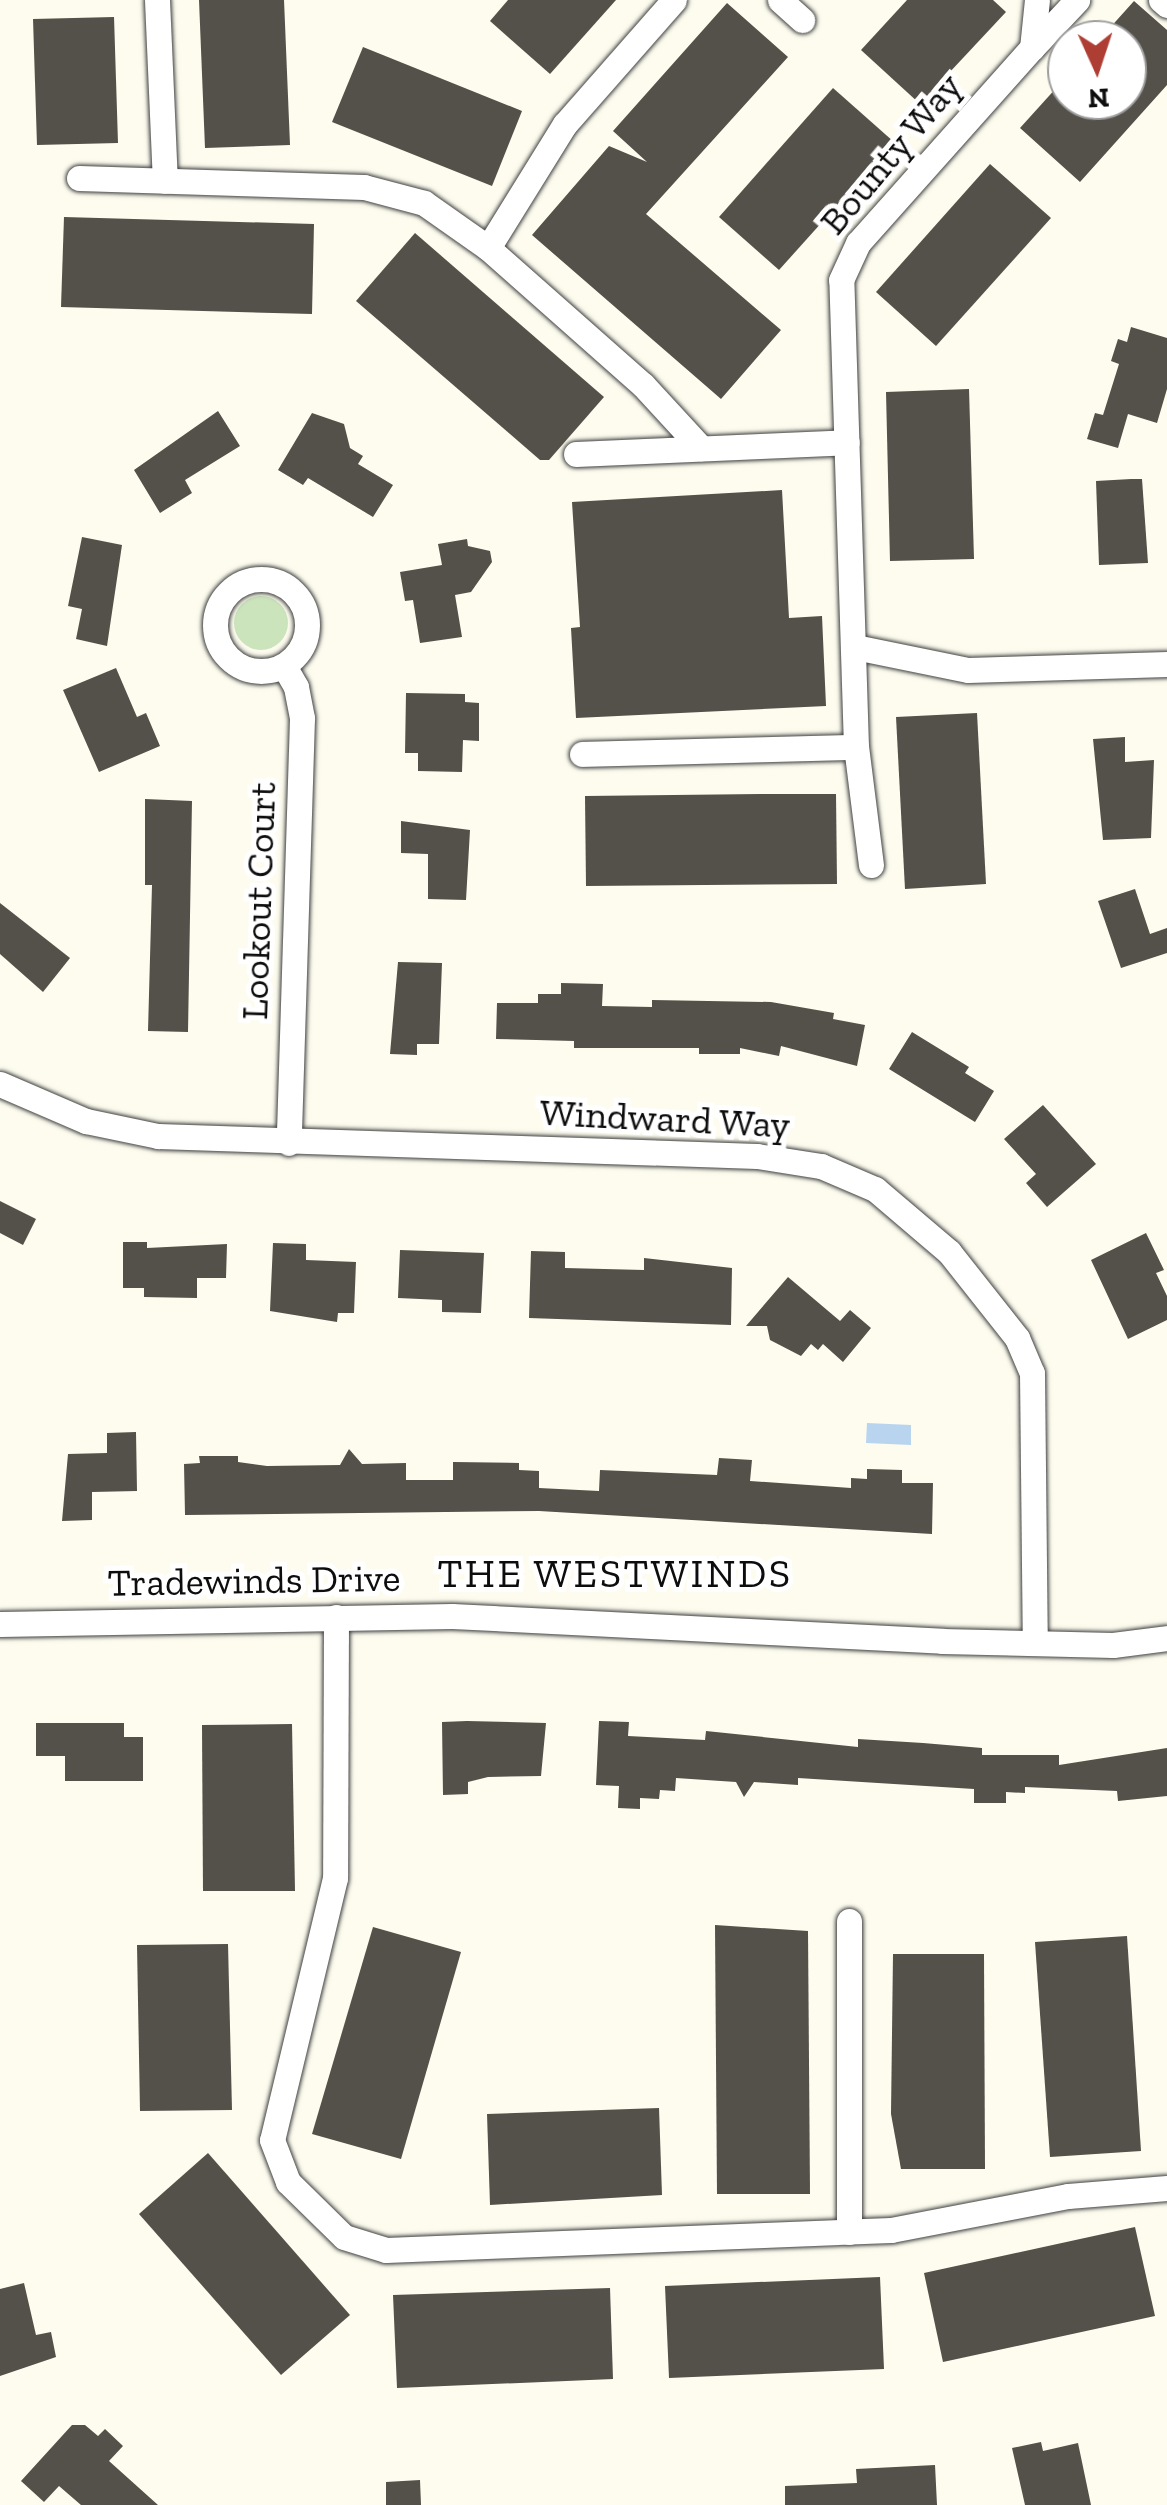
<!DOCTYPE html>
<style>
body{margin:0}
#map{position:relative;width:1167px;height:2505px;overflow:hidden;background:#fdfcef;font-family:"Zilla Slab",serif}
div>[style]{position:absolute}
.green>*{inset:0;background:#cbe4bc}
.round{border-radius:50%}
.water>*{inset:0;background:#b9d4ef}
.building>*{inset:0;background:#54504a}
.roads{filter:drop-shadow(0 0 2px #404040) drop-shadow(0 0 2px #404040)}
.minor>*{height:25px;margin:-12.5px;padding:0 12.5px;transform-origin:12.5px;border-radius:12.5px;background:#fff}
.minor>.ring{margin:-12.5px;padding:0;box-sizing:content-box;background:none;border:25px solid #fff;border-radius:50%}
span{translate:-50% -50%;white-space:nowrap;text-align:center;line-height:1.15;-webkit-text-stroke:10px #fff;paint-order:stroke}
.street-label{font-size:38px;color:#0d0d0d}
.neighbourhood-label{font-size:40px;color:#0d0d0d;letter-spacing:2.5px}
.north{position:absolute;left:1047px;top:20px;width:100px;height:100px;box-sizing:border-box;background:#fff;border:2px solid #9e9e9e;border-radius:50%;rotate:177deg;font-size:28px;font-weight:700;line-height:40px;text-align:center;color:#0d0d0d}
.north::after{content:'';display:block;margin:auto;width:35px;height:45px;background:#ae3e34;clip-path:polygon(50% 0,100% 100%,50% 72%,0 100%)}
</style>
<div id="map">
<div class="green">
<i class="round" style="left:234px;top:596px;width:54px;height:54px"></i>
</div>
<div class="water">
<i style="clip-path:polygon(867px 1423px,911px 1425px,911px 1445px,866px 1443px)"></i>
</div>
<div class="building">
<i style="clip-path:polygon(199px 0,284px 0,290px 145px,205px 148px)"></i>
<i style="clip-path:polygon(508px 0,616px 0,550px 74px,490px 21px)"></i>
<i style="clip-path:polygon(907px 0,993px 0,1006px 12px,920px 104px,861px 50px)"></i>
<i style="clip-path:polygon(1134px 1px,1167px 30px,1167px 85px,1080px 182px,1020px 128px,1067px 76px,1067px 100px,1127px 100px,1127px 40px,1099px 40px)"></i>
<i style="clip-path:polygon(727px 3px,788px 57px,646px 214px,781px 330px,721px 399px,532px 235px,609px 146px,647px 162px,613px 131px)"></i>
<i style="clip-path:polygon(114px 17px,118px 143px,37px 145px,33px 19px)"></i>
<i style="clip-path:polygon(363px 47px,522px 111px,492px 186px,332px 122px)"></i>
<i style="clip-path:polygon(833px 88px,894px 142px,779px 270px,719px 217px)"></i>
<i style="clip-path:polygon(990px 164px,1051px 218px,936px 346px,876px 292px)"></i>
<i style="clip-path:polygon(64px 217px,314px 224px,312px 314px,61px 307px)"></i>
<i style="clip-path:polygon(415px 233px,604px 397px,549px 460px,540px 460px,356px 301px)"></i>
<i style="clip-path:polygon(1131px 327px,1167px 338px,1167px 389px,1157px 423px,1128px 414px,1118px 448px,1087px 439px,1095px 413px,1103px 415px,1119px 364px,1111px 361px,1118px 339px,1127px 342px)"></i>
<i style="clip-path:polygon(969px 389px,974px 559px,890px 561px,886px 392px)"></i>
<i style="clip-path:polygon(218px 411px,240px 446px,185px 480px,192px 493px,160px 513px,134px 470px)"></i>
<i style="clip-path:polygon(312px 413px,344px 424px,350px 448px,363px 456px,358px 464px,393px 485px,373px 517px,308px 478px,303px 485px,278px 470px)"></i>
<i style="clip-path:polygon(1131px 479px,1142px 479px,1148px 563px,1099px 565px,1096px 481px)"></i>
<i style="clip-path:polygon(782px 490px,789px 618px,822px 616px,826px 706px,576px 718px,571px 628px,580px 627px,572px 502px)"></i>
<i style="clip-path:polygon(82px 537px,122px 545px,107px 646px,76px 639px,82px 609px,68px 606px)"></i>
<i style="clip-path:polygon(467px 539px,468px 546px,490px 551px,492px 562px,471px 592px,455px 595px,462px 637px,420px 643px,413px 600px,405px 601px,400px 572px,442px 565px,438px 544px)"></i>
<i style="clip-path:polygon(116px 668px,137px 717px,146px 713px,160px 746px,99px 772px,63px 690px)"></i>
<i style="clip-path:polygon(406px 693px,465px 694px,465px 702px,479px 703px,479px 741px,463px 740px,462px 772px,418px 771px,418px 753px,405px 753px)"></i>
<i style="clip-path:polygon(977px 713px,986px 884px,905px 889px,896px 717px)"></i>
<i style="clip-path:polygon(1125px 737px,1125px 762px,1154px 760px,1151px 838px,1103px 840px,1093px 739px)"></i>
<i style="clip-path:polygon(761px 794px,836px 794px,837px 884px,586px 886px,585px 796px)"></i>
<i style="clip-path:polygon(145px 799px,192px 801px,188px 1032px,148px 1031px,152px 885px,145px 885px)"></i>
<i style="clip-path:polygon(401px 821px,470px 830px,466px 900px,428px 899px,428px 854px,401px 853px)"></i>
<i style="clip-path:polygon(1135px 889px,1150px 934px,1167px 928px,1167px 953px,1121px 968px,1098px 901px)"></i>
<i style="clip-path:polygon(0 903px,70px 958px,43px 992px,0 954px)"></i>
<i style="clip-path:polygon(398px 962px,442px 963px,439px 1044px,417px 1044px,417px 1055px,390px 1054px)"></i>
<i style="clip-path:polygon(561px 983px,603px 984px,602px 1006px,652px 1007px,652px 1000px,771px 1002px,834px 1013px,833px 1019px,865px 1025px,857px 1066px,781px 1046px,779px 1056px,740px 1048px,740px 1054px,699px 1054px,699px 1048px,574px 1048px,574px 1041px,496px 1039px,497px 1003px,538px 1003px,538px 994px,561px 994px)"></i>
<i style="clip-path:polygon(912px 1032px,969px 1067px,965px 1073px,994px 1091px,975px 1122px,889px 1069px)"></i>
<i style="clip-path:polygon(1043px 1105px,1096px 1164px,1047px 1207px,1026px 1183px,1036px 1174px,1004px 1139px)"></i>
<i style="clip-path:polygon(0 1201px,36px 1219px,23px 1245px,0 1233px)"></i>
<i style="clip-path:polygon(1146px 1233px,1164px 1270px,1156px 1273px,1167px 1296px,1167px 1320px,1128px 1339px,1091px 1260px)"></i>
<i style="clip-path:polygon(123px 1242px,147px 1242px,147px 1248px,227px 1244px,226px 1278px,197px 1278px,197px 1298px,144px 1297px,144px 1288px,123px 1288px)"></i>
<i style="clip-path:polygon(273px 1243px,306px 1244px,306px 1260px,356px 1262px,354px 1313px,338px 1313px,337px 1322px,270px 1311px)"></i>
<i style="clip-path:polygon(400px 1250px,484px 1253px,481px 1313px,442px 1312px,442px 1300px,398px 1298px)"></i>
<i style="clip-path:polygon(531px 1251px,565px 1252px,565px 1268px,644px 1270px,644px 1258px,732px 1268px,731px 1325px,529px 1318px)"></i>
<i style="clip-path:polygon(788px 1277px,840px 1321px,850px 1310px,871px 1328px,843px 1362px,823px 1344px,818px 1350px,811px 1344px,801px 1356px,770px 1340px,767px 1326px,746px 1326px)"></i>
<i style="clip-path:polygon(136px 1432px,137px 1491px,92px 1492px,92px 1520px,62px 1521px,68px 1454px,107px 1453px,107px 1433px)"></i>
<i style="clip-path:polygon(349px 1449px,362px 1464px,406px 1463px,406px 1480px,453px 1480px,453px 1462px,519px 1463px,519px 1470px,539px 1471px,539px 1488px,599px 1491px,600px 1470px,717px 1475px,719px 1458px,752px 1460px,750px 1481px,851px 1488px,851px 1478px,867px 1479px,867px 1469px,902px 1470px,902px 1483px,933px 1483px,932px 1534px,539px 1511px,185px 1515px,184px 1464px,200px 1463px,199px 1456px,238px 1456px,238px 1462px,267px 1466px,340px 1465px)"></i>
<i style="clip-path:polygon(467px 1721px,546px 1723px,541px 1776px,488px 1777px,468px 1782px,468px 1794px,443px 1795px,442px 1722px)"></i>
<i style="clip-path:polygon(599px 1721px,629px 1722px,628px 1736px,705px 1740px,706px 1731px,858px 1747px,858px 1739px,923px 1743px,982px 1748px,982px 1755px,1059px 1755px,1059px 1765px,1167px 1748px,1167px 1796px,1118px 1801px,1117px 1791px,1025px 1787px,1025px 1793px,1006px 1792px,1006px 1803px,974px 1803px,974px 1789px,798px 1778px,798px 1785px,754px 1782px,744px 1797px,736px 1782px,676px 1778px,675px 1791px,660px 1790px,659px 1799px,640px 1798px,640px 1809px,618px 1808px,619px 1786px,596px 1785px)"></i>
<i style="clip-path:polygon(36px 1723px,124px 1723px,124px 1737px,143px 1737px,143px 1781px,65px 1781px,65px 1756px,36px 1756px)"></i>
<i style="clip-path:polygon(292px 1724px,295px 1891px,203px 1891px,202px 1725px)"></i>
<i style="clip-path:polygon(715px 1925px,808px 1931px,810px 2194px,717px 2194px)"></i>
<i style="clip-path:polygon(373px 1927px,461px 1952px,401px 2159px,312px 2134px)"></i>
<i style="clip-path:polygon(1127px 1936px,1141px 2151px,1050px 2157px,1035px 1942px)"></i>
<i style="clip-path:polygon(228px 1944px,232px 2110px,140px 2111px,137px 1945px)"></i>
<i style="clip-path:polygon(893px 1954px,984px 1954px,985px 2169px,901px 2169px,891px 2114px)"></i>
<i style="clip-path:polygon(659px 2108px,662px 2195px,490px 2205px,487px 2114px)"></i>
<i style="clip-path:polygon(208px 2153px,350px 2315px,281px 2375px,139px 2214px)"></i>
<i style="clip-path:polygon(1135px 2227px,1155px 2316px,943px 2362px,924px 2273px)"></i>
<i style="clip-path:polygon(880px 2277px,884px 2369px,669px 2378px,665px 2286px)"></i>
<i style="clip-path:polygon(24px 2283px,36px 2335px,51px 2332px,56px 2357px,0 2376px,0 2289px)"></i>
<i style="clip-path:polygon(610px 2288px,613px 2379px,397px 2388px,393px 2295px)"></i>
<i style="clip-path:polygon(72px 2425px,85px 2425px,98px 2436px,105px 2429px,123px 2446px,109px 2461px,158px 2505px,81px 2505px,59px 2486px,44px 2502px,21px 2481px)"></i>
<i style="clip-path:polygon(1041px 2442px,1043px 2451px,1078px 2443px,1091px 2505px,1025px 2505px,1012px 2448px)"></i>
<i style="clip-path:polygon(935px 2465px,937px 2505px,785px 2505px,785px 2486px,857px 2483px,856px 2469px)"></i>
<i style="clip-path:polygon(420px 2480px,421px 2505px,386px 2505px,386px 2482px)"></i>
</div>
<div class="roads">
<div class="minor">
<i style="left:157px;top:0;width:181px;rotate:87.5deg"></i>
<i style="left:780px;top:0;width:30px;rotate:42deg"></i>
<i style="left:1161px;top:0;width:8px;rotate:40deg"></i>
<i style="left:1032px;top:48px;width:66px;rotate:-46.8deg"></i>
<i style="left:79px;top:178px;width:285px;rotate:1.8deg"></i>
<i style="left:364px;top:187px;width:62px;rotate:14.9deg"></i>
<i style="left:424px;top:203px;width:78px;rotate:35.1deg"></i>
<i style="left:488px;top:248px;width:207px;rotate:41.5deg"></i>
<i style="left:643px;top:385px;width:86px;rotate:47.4deg"></i>
<i style="left:488px;top:248px;width:146px;rotate:-58.2deg"></i>
<i style="left:565px;top:124px;width:165px;rotate:-48.7deg"></i>
<i style="left:576px;top:454px;width:271px;rotate:-2.5deg"></i>
<i class="ring" style="left:215px;top:579px;width:67px;height:67px"></i>
<i style="left:855px;top:647px;width:115px;rotate:11.5deg"></i>
<i style="left:968px;top:670px;width:199px;rotate:-1.7deg"></i>
<i style="left:284px;top:666px;width:24px;rotate:60deg"></i>
<i style="left:296px;top:687px;width:32px;rotate:79deg"></i>
<i style="left:302px;top:718px;width:425px;rotate:91.8deg"></i>
<i style="left:582px;top:754px;width:274px;rotate:-1.5deg"></i>
<i style="left:871px;top:865px;width:119px;rotate:-97.2deg"></i>
<i style="left:856px;top:747px;width:467px;rotate:-91.8deg"></i>
<i style="left:841px;top:280px;width:41px;rotate:-65.3deg"></i>
<i style="left:858px;top:243px;width:261px;rotate:-48.3deg"></i>
<i style="left:1032px;top:48px;width:48px;rotate:-84.1deg"></i>
<i style="left:0;top:1084px;width:94px;rotate:23.3deg"></i>
<i style="left:86px;top:1121px;width:74px;rotate:11.8deg"></i>
<i style="left:158px;top:1136px;width:599px;rotate:1.91deg"></i>
<i style="left:757px;top:1156px;width:65px;rotate:8.9deg"></i>
<i style="left:821px;top:1166px;width:59px;rotate:23.1deg"></i>
<i style="left:875px;top:1189px;width:97px;rotate:40.4deg"></i>
<i style="left:949px;top:1252px;width:110px;rotate:51.7deg"></i>
<i style="left:1017px;top:1338px;width:38px;rotate:67deg"></i>
<i style="left:1032px;top:1373px;width:270px;rotate:89.4deg"></i>
<i style="left:336px;top:1617px;width:261px;rotate:90.2deg"></i>
<i style="left:335px;top:1878px;width:269px;rotate:103.5deg"></i>
<i style="left:272px;top:2140px;width:45px;rotate:69.1deg"></i>
<i style="left:288px;top:2182px;width:78px;rotate:44.5deg"></i>
<i style="left:344px;top:2237px;width:44px;rotate:17.2deg"></i>
<i style="left:386px;top:2250px;width:505px;rotate:-2.27deg"></i>
<i style="left:891px;top:2230px;width:180px;rotate:-10.9deg"></i>
<i style="left:1068px;top:2196px;width:99px;rotate:-4.6deg"></i>
<i style="left:0;top:1624px;width:452px;rotate:-1deg"></i>
<i style="left:452px;top:1616px;width:491px;rotate:2.9deg"></i>
<i style="left:942px;top:1641px;width:171px;rotate:1.3deg"></i>
<i style="left:1113px;top:1645px;width:54px;rotate:-7.4deg"></i>
<i style="left:849px;top:1921px;width:311px;rotate:90deg"></i>
</div>
</div>
<div class="street-label">
<span style="left:891px;top:154px;rotate:-50deg">Bounty Way</span>
<span style="left:259px;top:901px;rotate:-88deg">Lookout Court</span>
<span style="left:665px;top:1119px;rotate:3deg">Windward Way</span>
<span style="left:254px;top:1581px;rotate:-1deg">Tradewinds Drive</span>
</div>
<div class="neighbourhood-label">
<span style="left:615px;top:1573px">THE WESTWINDS</span>
</div>
<div class="north">N</div>
</div>
